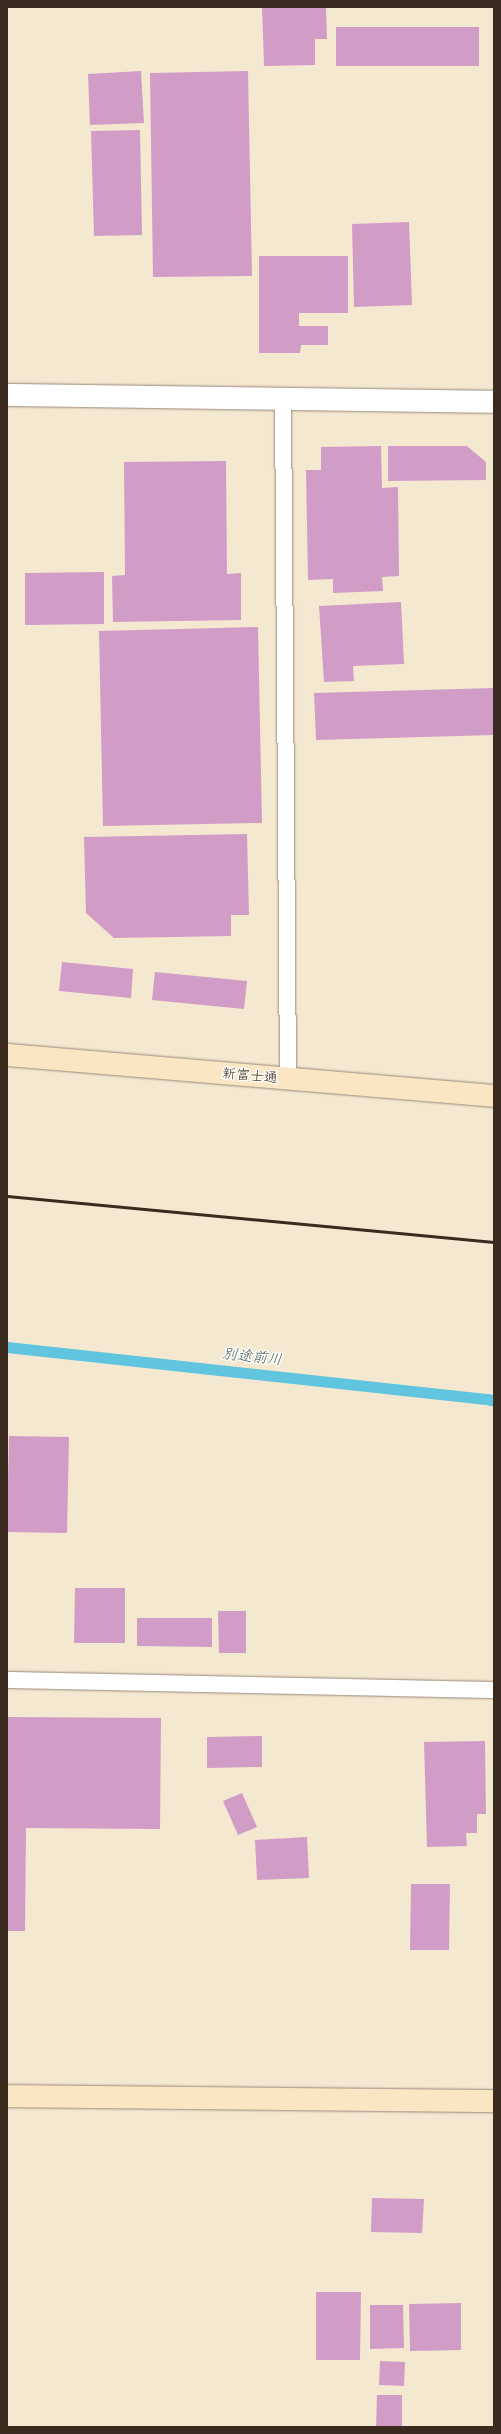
<!DOCTYPE html>
<meta charset="utf-8">
<style>
body{margin:0}
#map{position:relative;width:501px;height:2434px;overflow:hidden;background:#f4e8d1;font-family:Mynerve,"Klee One",sans-serif}
div>[style]{position:absolute}
.stream>*{height:11px;margin:-5.5px;padding:0 5.5px;transform-origin:5.5px;border-radius:5.5px;background:#62c5e0}
.building>*{inset:0;background:#d19dc6}
.roads{filter:drop-shadow(0 0 1px #988978) drop-shadow(0 0 1px #988978)}
.lane>*{height:16px;margin:-8px;padding:0 8px;transform-origin:8px;border-radius:8px;background:#fff}
.street>*{height:22px;margin:-11px;padding:0 11px;transform-origin:11px;border-radius:11px;background:#fff}
.secondary>*{height:22px;margin:-11px;padding:0 11px;transform-origin:11px;border-radius:11px;background:#fbe6c4}
.rail>*{height:3px;margin:-1.5px;padding:0 1.5px;transform-origin:1.5px;border-radius:1.5px;background:#3b2a1e}
span{translate:-50% -50%;white-space:nowrap;text-align:center;line-height:1.15;-webkit-text-stroke:3px #fdfcf7;paint-order:stroke}
.street-label{font-size:14px;color:#3b2a1e}
.water-label{font-size:15px;color:#496062;font-style:italic}
.frame{position:absolute;inset:0;border:8px solid #3b2a1e;pointer-events:none}
</style>
<div id="map">
<div class="stream">
<i style="left:7px;top:1347px;width:484px;rotate:6.2deg"></i>
<i style="left:488px;top:1399px;width:6px;rotate:18deg"></i>
</div>
<div class="building">
<i style="clip-path:polygon(262px 7px,326px 7px,327px 39px,315px 39px,315px 65px,264px 66px)"></i>
<i style="clip-path:polygon(336px 27px,479px 27px,479px 66px,336px 66px)"></i>
<i style="clip-path:polygon(141px 71px,144px 123px,90px 125px,88px 74px)"></i>
<i style="clip-path:polygon(248px 71px,252px 276px,153px 277px,150px 73px)"></i>
<i style="clip-path:polygon(140px 130px,142px 235px,94px 236px,91px 131px)"></i>
<i style="clip-path:polygon(409px 222px,412px 305px,354px 307px,352px 224px)"></i>
<i style="clip-path:polygon(259px 256px,348px 256px,348px 313px,299px 313px,299px 326px,328px 326px,328px 345px,301px 345px,300px 353px,259px 353px)"></i>
<i style="clip-path:polygon(381px 446px,382px 488px,398px 487px,399px 576px,382px 577px,383px 591px,333px 593px,333px 579px,308px 580px,306px 470px,321px 470px,321px 447px)"></i>
<i style="clip-path:polygon(388px 446px,467px 446px,486px 462px,486px 480px,388px 481px)"></i>
<i style="clip-path:polygon(226px 461px,227px 574px,241px 573px,241px 620px,113px 622px,112px 576px,125px 575px,124px 462px)"></i>
<i style="clip-path:polygon(104px 572px,104px 624px,25px 625px,25px 573px)"></i>
<i style="clip-path:polygon(401px 602px,404px 664px,353px 666px,354px 681px,324px 682px,319px 606px)"></i>
<i style="clip-path:polygon(258px 627px,262px 823px,103px 826px,99px 631px)"></i>
<i style="clip-path:polygon(494px 688px,494px 735px,316px 740px,314px 693px)"></i>
<i style="clip-path:polygon(247px 834px,249px 915px,231px 915px,231px 936px,114px 938px,86px 913px,84px 837px)"></i>
<i style="clip-path:polygon(62px 962px,133px 969px,131px 998px,59px 991px)"></i>
<i style="clip-path:polygon(155px 972px,247px 981px,244px 1009px,152px 1000px)"></i>
<i style="clip-path:polygon(9px 1436px,69px 1437px,67px 1533px,7px 1532px)"></i>
<i style="clip-path:polygon(75px 1588px,125px 1588px,125px 1643px,74px 1643px)"></i>
<i style="clip-path:polygon(218px 1611px,246px 1611px,246px 1653px,219px 1653px)"></i>
<i style="clip-path:polygon(137px 1618px,212px 1618px,212px 1647px,137px 1646px)"></i>
<i style="clip-path:polygon(7px 1717px,161px 1718px,160px 1829px,26px 1828px,25px 1931px,7px 1931px)"></i>
<i style="clip-path:polygon(262px 1736px,262px 1767px,207px 1768px,207px 1737px)"></i>
<i style="clip-path:polygon(485px 1741px,486px 1814px,477px 1814px,477px 1833px,466px 1833px,467px 1846px,427px 1847px,424px 1742px)"></i>
<i style="clip-path:polygon(242px 1793px,257px 1827px,238px 1835px,223px 1801px)"></i>
<i style="clip-path:polygon(307px 1837px,309px 1878px,257px 1880px,255px 1840px)"></i>
<i style="clip-path:polygon(411px 1884px,450px 1884px,449px 1950px,410px 1950px)"></i>
<i style="clip-path:polygon(372px 2198px,424px 2199px,422px 2233px,371px 2232px)"></i>
<i style="clip-path:polygon(316px 2292px,361px 2292px,360px 2360px,316px 2360px)"></i>
<i style="clip-path:polygon(461px 2303px,461px 2350px,410px 2351px,409px 2304px)"></i>
<i style="clip-path:polygon(370px 2305px,403px 2305px,404px 2348px,370px 2349px)"></i>
<i style="clip-path:polygon(380px 2361px,405px 2362px,404px 2386px,379px 2385px)"></i>
<i style="clip-path:polygon(377px 2395px,402px 2395px,402px 2427px,376px 2427px)"></i>
</div>
<div class="roads">
<div class="lane">
<i style="left:283px;top:399px;width:680px;rotate:89.58deg"></i>
<i style="left:7px;top:1680px;width:487px;rotate:1.2deg"></i>
</div>
<div class="street">
<i style="left:7px;top:395px;width:487px;rotate:0.8deg"></i>
</div>
<div class="secondary">
<i style="left:7px;top:1055px;width:489px;rotate:4.8deg"></i>
<i style="left:7px;top:2096px;width:487px;rotate:0.6deg"></i>
</div>
</div>
<div class="rail">
<i style="left:7px;top:1196px;width:489px;rotate:5.4deg"></i>
</div>
<div class="street-label">
<span style="left:250px;top:1076px;rotate:5deg">新富士通</span>
</div>
<div class="water-label">
<span style="left:252px;top:1358px;rotate:6deg">別途前川</span>
</div>
<div class="frame"></div>
</div>
